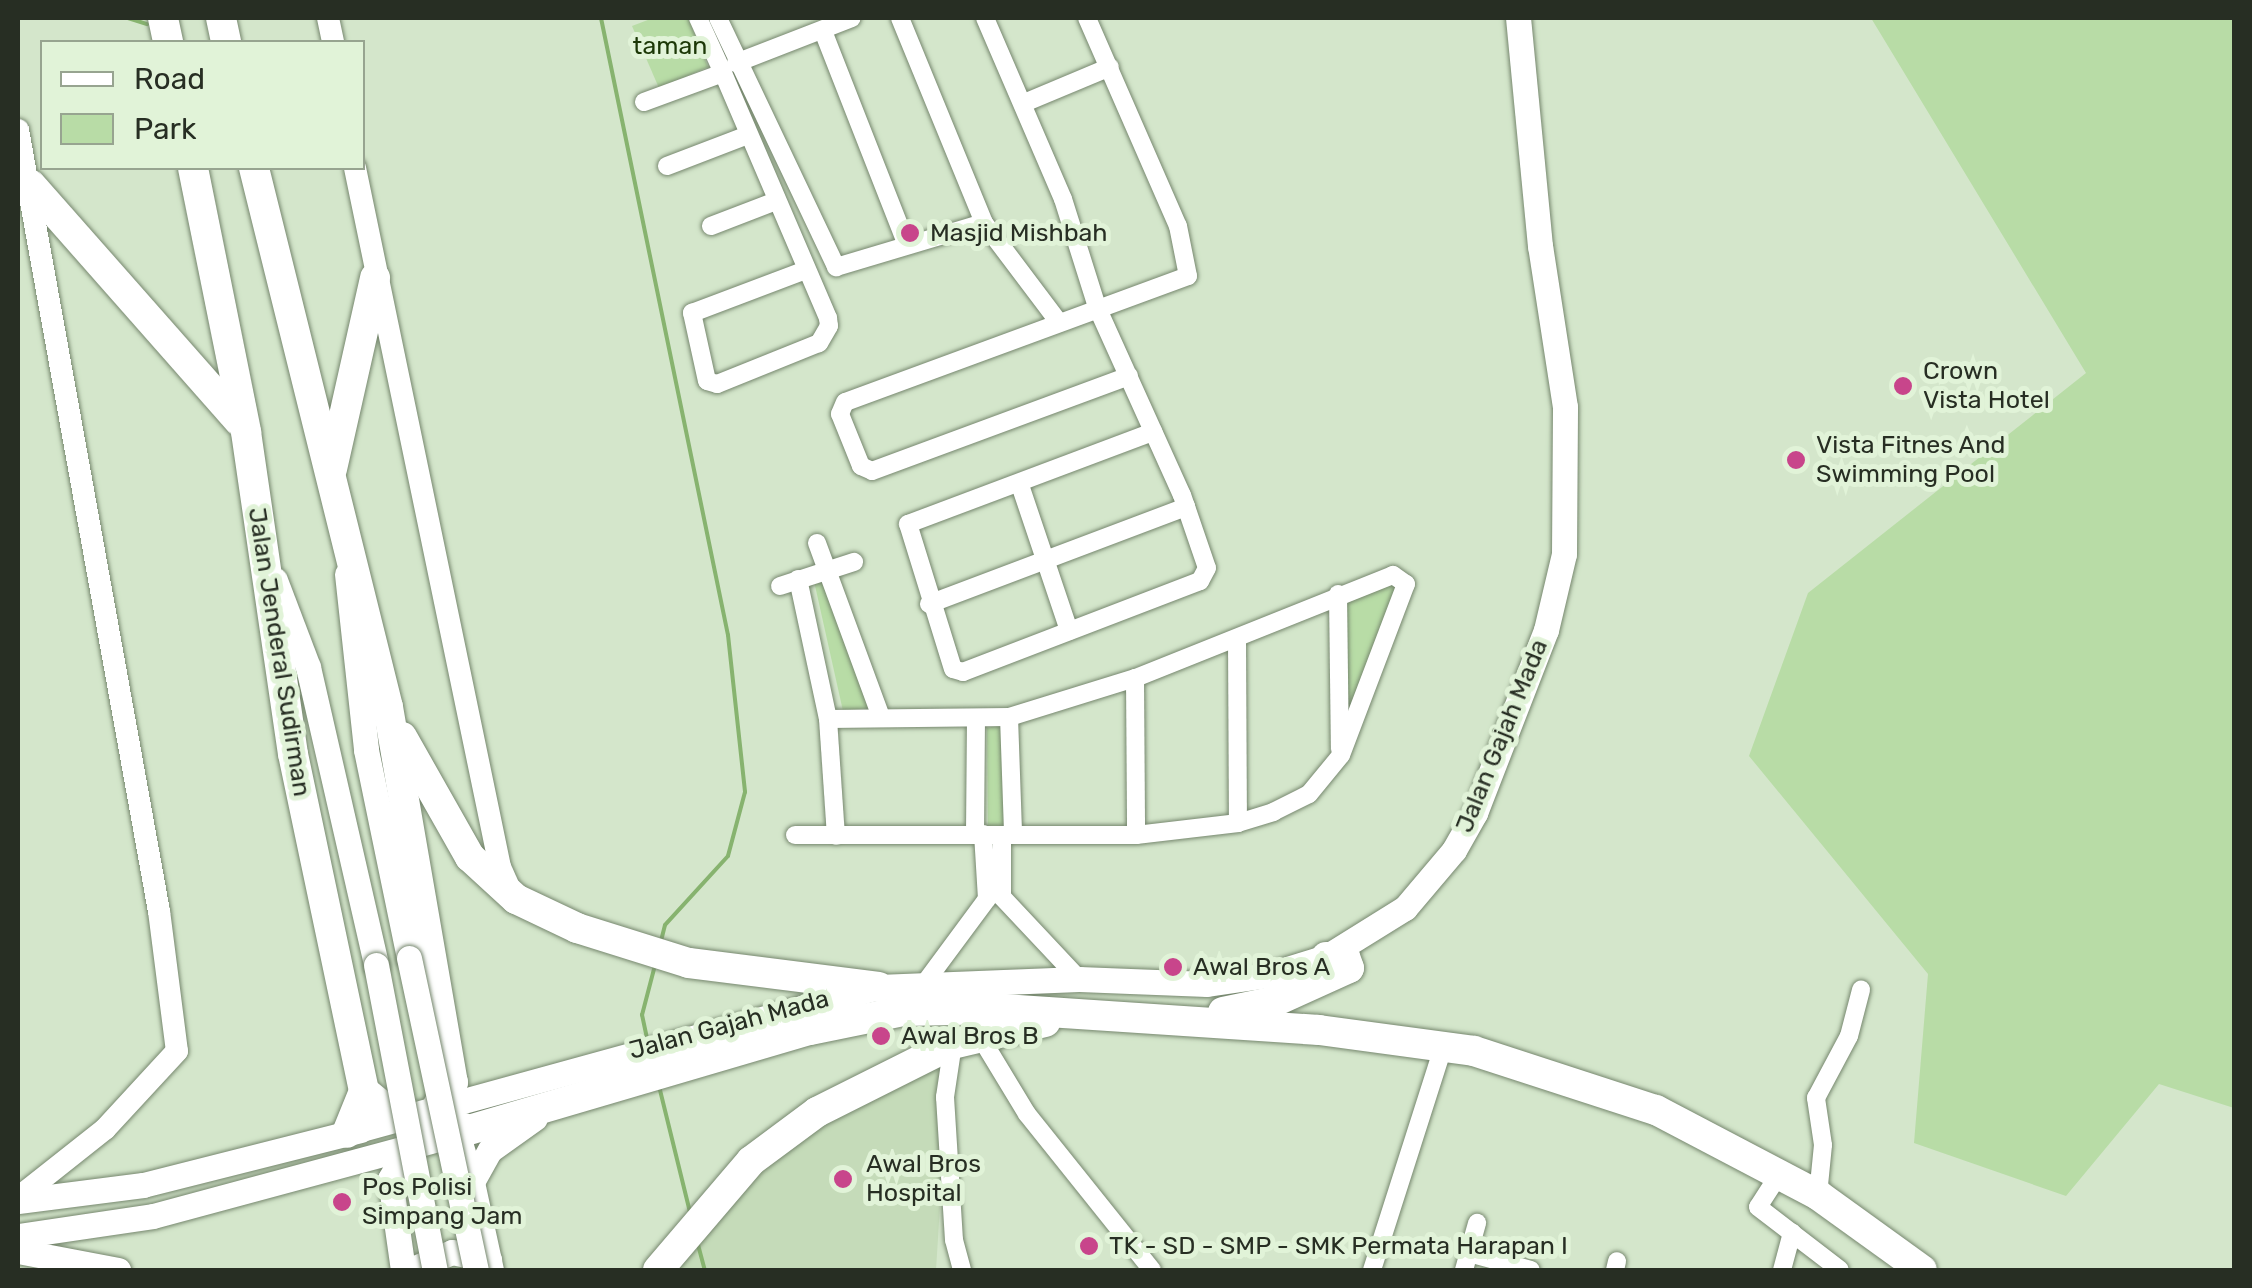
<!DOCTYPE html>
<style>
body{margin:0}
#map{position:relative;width:2252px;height:1288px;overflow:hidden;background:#d4e6cb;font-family:Rubik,sans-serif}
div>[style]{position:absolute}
.built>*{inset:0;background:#c5dbb9}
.green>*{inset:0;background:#b8dca6}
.stream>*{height:4px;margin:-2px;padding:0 2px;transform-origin:2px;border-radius:2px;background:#87b36f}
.roads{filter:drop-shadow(0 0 2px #76876e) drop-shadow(0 0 2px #76876e)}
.street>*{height:18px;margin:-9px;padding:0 9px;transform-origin:9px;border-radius:9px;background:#fff}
.secondary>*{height:22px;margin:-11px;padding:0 11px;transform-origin:11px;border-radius:11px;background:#fff}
.primary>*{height:25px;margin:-12.5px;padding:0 12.5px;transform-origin:12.5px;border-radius:12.5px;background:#fff}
.highway>*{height:30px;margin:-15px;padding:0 15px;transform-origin:15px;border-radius:15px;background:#fff}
.bridges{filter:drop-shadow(0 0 2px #76876e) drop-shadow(0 0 2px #76876e)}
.primary-bridge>*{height:25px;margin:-12.5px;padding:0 12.5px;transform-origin:12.5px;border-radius:12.5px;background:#fff}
.dots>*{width:28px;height:28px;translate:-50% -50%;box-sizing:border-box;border:5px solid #e1f3d8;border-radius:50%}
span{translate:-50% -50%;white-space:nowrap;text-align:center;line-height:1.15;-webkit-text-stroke:10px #e1f3d8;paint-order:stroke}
.park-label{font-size:25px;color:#1c3807}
.poi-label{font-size:25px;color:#272e23}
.left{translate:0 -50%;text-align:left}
.street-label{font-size:25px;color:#272e23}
.frame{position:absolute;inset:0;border:20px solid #272e23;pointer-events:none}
.legend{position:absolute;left:40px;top:40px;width:325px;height:130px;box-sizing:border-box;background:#e1f3d8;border:2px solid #97a490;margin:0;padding:12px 18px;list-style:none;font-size:30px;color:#272e23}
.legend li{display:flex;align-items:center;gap:20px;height:50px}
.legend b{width:50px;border:2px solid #97a490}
</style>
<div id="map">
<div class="built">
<i style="clip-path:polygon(949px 1061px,936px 1270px,671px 1270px,721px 1200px,798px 1136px)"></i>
</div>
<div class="green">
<i style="clip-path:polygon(653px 18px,688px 18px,708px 67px,659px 88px,632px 26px)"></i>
<i style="clip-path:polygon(1871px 18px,2234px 18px,2234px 1108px,2159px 1084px,2066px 1196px,1914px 1143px,1928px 974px,1749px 756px,1808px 593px,2086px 373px)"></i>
<i style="clip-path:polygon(829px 577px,877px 707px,843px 711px,814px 581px)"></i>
<i style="clip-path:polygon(1399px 580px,1346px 725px,1345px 601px)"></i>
<i style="clip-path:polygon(1014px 722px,1018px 829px,988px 829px,987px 728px)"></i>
</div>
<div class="stream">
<i style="left:128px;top:18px;width:20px;rotate:18deg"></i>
<i style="left:601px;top:18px;width:630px;rotate:78.37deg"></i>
<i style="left:728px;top:635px;width:158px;rotate:83.8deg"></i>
<i style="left:745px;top:792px;width:66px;rotate:104.9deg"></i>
<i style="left:728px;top:856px;width:93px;rotate:132.4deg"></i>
<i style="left:665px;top:925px;width:16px;rotate:104deg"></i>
<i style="left:648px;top:1043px;width:29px;rotate:-102deg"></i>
<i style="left:642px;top:1015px;width:52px;rotate:-75.4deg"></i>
<i style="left:659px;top:1086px;width:130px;rotate:76.2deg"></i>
<i style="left:697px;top:1241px;width:30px;rotate:75deg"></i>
</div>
<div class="roads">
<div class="street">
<i style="left:698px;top:18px;width:60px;rotate:65.6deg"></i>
<i style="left:723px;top:73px;width:267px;rotate:66.8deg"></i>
<i style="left:828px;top:318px;width:8px;rotate:83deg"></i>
<i style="left:829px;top:326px;width:20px;rotate:120deg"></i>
<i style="left:819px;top:343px;width:110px;rotate:158.1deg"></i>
<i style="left:717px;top:384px;width:10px;rotate:-163deg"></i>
<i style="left:707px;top:381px;width:70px;rotate:-102.4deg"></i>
<i style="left:692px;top:313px;width:122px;rotate:-20.7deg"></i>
<i style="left:718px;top:18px;width:276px;rotate:64.6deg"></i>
<i style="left:836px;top:267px;width:154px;rotate:-16.6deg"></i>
<i style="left:900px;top:18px;width:222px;rotate:67.7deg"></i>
<i style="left:984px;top:223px;width:121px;rotate:53deg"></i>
<i style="left:985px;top:18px;width:197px;rotate:66.7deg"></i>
<i style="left:1063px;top:199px;width:113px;rotate:72.5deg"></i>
<i style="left:1097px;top:307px;width:206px;rotate:65.7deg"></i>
<i style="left:1182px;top:495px;width:77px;rotate:71.1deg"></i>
<i style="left:1207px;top:568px;width:15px;rotate:118deg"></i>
<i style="left:1200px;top:581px;width:254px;rotate:159deg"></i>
<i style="left:963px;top:672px;width:10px;rotate:-163deg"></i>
<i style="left:953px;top:669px;width:152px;rotate:-107.2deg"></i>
<i style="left:908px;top:524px;width:262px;rotate:-20.6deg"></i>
<i style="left:1087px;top:18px;width:227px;rotate:66.4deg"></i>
<i style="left:1178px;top:226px;width:51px;rotate:78.7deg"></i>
<i style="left:1188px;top:276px;width:365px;rotate:159.8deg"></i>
<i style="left:845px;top:402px;width:13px;rotate:113deg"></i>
<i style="left:840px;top:414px;width:56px;rotate:68deg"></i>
<i style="left:861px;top:466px;width:12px;rotate:24deg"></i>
<i style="left:872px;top:471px;width:274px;rotate:-20.3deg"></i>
<i style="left:823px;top:31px;width:228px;rotate:68.6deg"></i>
<i style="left:736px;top:63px;width:124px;rotate:-21.2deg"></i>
<i style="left:644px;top:102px;width:84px;rotate:-20.2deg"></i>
<i style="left:1024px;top:103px;width:93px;rotate:-22.7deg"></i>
<i style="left:667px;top:166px;width:87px;rotate:-20.9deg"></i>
<i style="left:711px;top:226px;width:70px;rotate:-21deg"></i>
<i style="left:1020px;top:485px;width:154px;rotate:71.4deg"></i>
<i style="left:817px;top:543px;width:182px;rotate:69.8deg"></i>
<i style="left:798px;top:579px;width:143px;rotate:77.9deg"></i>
<i style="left:828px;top:719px;width:117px;rotate:86.1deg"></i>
<i style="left:780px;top:586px;width:78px;rotate:-18deg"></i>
<i style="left:1338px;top:594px;width:155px;rotate:89.3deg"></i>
<i style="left:929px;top:604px;width:275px;rotate:-20.7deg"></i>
<i style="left:1237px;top:639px;width:184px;rotate:89.7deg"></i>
<i style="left:1135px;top:678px;width:157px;rotate:89.6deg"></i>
<i style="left:1009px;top:717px;width:117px;rotate:88deg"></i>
<i style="left:975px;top:833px;width:114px;rotate:-89.5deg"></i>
<i style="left:795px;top:835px;width:341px"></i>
<i style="left:1136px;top:835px;width:103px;rotate:-6.7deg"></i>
<i style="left:1238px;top:823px;width:37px;rotate:-17deg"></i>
<i style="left:1273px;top:812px;width:40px;rotate:-26.6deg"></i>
<i style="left:1309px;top:794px;width:50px;rotate:-50.6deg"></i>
<i style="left:1341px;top:755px;width:183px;rotate:-69.2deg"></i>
<i style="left:1406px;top:584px;width:16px;rotate:-145deg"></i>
<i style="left:1393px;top:575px;width:278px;rotate:158.2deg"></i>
<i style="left:1135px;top:678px;width:132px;rotate:162.8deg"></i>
<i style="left:1009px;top:717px;width:181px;rotate:179.4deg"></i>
<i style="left:1002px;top:835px;width:62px;rotate:90deg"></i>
<i style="left:1002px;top:897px;width:112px;rotate:46.8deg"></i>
<i style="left:924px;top:984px;width:106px;rotate:-53.5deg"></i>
<i style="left:987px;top:899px;width:65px;rotate:-93.5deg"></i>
<i style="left:981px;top:1038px;width:89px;rotate:58.8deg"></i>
<i style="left:1027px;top:1114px;width:200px;rotate:51.3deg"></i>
<i style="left:953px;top:1044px;width:54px;rotate:98.6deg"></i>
<i style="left:945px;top:1097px;width:143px;rotate:86.4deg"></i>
<i style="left:954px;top:1240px;width:31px;rotate:75deg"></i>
<i style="left:1780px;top:1173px;width:40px;rotate:122.9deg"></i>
<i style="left:1758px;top:1207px;width:103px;rotate:37.5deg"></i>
<i style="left:1818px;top:1195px;width:50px;rotate:-84.3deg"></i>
<i style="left:1823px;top:1145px;width:48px;rotate:-98.5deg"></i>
<i style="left:1816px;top:1098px;width:70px;rotate:-62deg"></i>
<i style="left:1849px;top:1036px;width:48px;rotate:-75.4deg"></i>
<i style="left:1469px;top:1253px;width:64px;rotate:15.3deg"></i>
<i style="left:1372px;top:1270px;width:237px;rotate:-72.3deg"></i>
<i style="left:1464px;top:1270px;width:49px;rotate:-74.5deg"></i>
<i style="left:1615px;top:1270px;width:9px;rotate:-77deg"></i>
<i style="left:1782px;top:1270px;width:39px;rotate:-75deg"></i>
</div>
<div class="secondary">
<i style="left:328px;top:18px;width:25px;rotate:78deg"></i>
<i style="left:18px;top:130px;width:794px;rotate:79.77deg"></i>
<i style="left:159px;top:911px;width:141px;rotate:82.7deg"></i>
<i style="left:177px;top:1051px;width:106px;rotate:132.7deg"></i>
<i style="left:105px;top:1129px;width:111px;rotate:141.6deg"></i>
<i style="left:355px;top:168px;width:714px;rotate:78.28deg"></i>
<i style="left:500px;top:867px;width:27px;rotate:66deg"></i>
</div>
<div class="primary">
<i style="left:347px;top:574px;width:177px;rotate:83.8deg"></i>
<i style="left:366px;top:750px;width:212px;rotate:78.3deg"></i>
<i style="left:275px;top:580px;width:93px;rotate:69.2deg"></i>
<i style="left:308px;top:667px;width:306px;rotate:77.1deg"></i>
<i style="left:347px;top:1133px;width:551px;rotate:-15.37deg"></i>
<i style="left:878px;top:987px;width:201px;rotate:-2.3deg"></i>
<i style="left:1079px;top:979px;width:128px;rotate:2.2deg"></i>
<i style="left:1207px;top:984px;width:62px;rotate:-8.4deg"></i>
<i style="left:1268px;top:975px;width:61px;rotate:-17.2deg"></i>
<i style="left:1326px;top:957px;width:93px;rotate:-31.8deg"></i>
<i style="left:1405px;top:908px;width:76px;rotate:-49.8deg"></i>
<i style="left:1454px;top:850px;width:43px;rotate:-60.4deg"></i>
<i style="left:1475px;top:813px;width:196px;rotate:-68.8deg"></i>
<i style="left:1546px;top:630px;width:78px;rotate:-76.7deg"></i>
<i style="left:1564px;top:554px;width:147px;rotate:-89.6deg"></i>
<i style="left:1565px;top:407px;width:163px;rotate:-98.8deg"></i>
<i style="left:1540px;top:246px;width:229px;rotate:-95.5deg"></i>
<i style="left:433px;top:1135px;width:30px;rotate:21deg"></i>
<i style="left:461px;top:1146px;width:38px;rotate:73deg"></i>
<i style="left:18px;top:1201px;width:126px;rotate:-7.3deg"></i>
<i style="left:143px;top:1185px;width:224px;rotate:-14.2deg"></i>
<i style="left:18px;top:1236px;width:136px;rotate:-8.4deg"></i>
<i style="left:153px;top:1216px;width:288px;rotate:-15.1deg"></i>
<i style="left:18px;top:1251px;width:102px;rotate:10.8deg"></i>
<i style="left:415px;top:1268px;width:40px;rotate:-23.4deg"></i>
<i style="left:452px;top:1252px;width:38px;rotate:12deg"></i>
<i style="left:403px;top:1270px;width:92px;rotate:-98.1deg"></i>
<i style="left:390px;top:1179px;width:43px;rotate:-60.4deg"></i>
<i style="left:491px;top:1270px;width:90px;rotate:-102.2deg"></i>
<i style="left:472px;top:1182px;width:37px;rotate:-61deg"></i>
<i style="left:490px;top:1150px;width:55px;rotate:-35.4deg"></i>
</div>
<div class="highway">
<i style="left:163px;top:18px;width:25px;rotate:78deg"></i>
<i style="left:221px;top:18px;width:25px;rotate:78deg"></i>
<i style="left:193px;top:168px;width:269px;rotate:78.6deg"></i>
<i style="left:246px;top:432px;width:325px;rotate:81.7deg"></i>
<i style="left:293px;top:754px;width:344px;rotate:78.1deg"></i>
<i style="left:364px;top:1091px;width:45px;rotate:112deg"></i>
<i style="left:254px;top:168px;width:555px;rotate:76.04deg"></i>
<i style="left:388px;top:707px;width:381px;rotate:80.2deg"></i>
<i style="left:453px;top:1082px;width:27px;rotate:123deg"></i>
<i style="left:31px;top:185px;width:315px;rotate:48.6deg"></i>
<i style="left:332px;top:469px;width:196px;rotate:-77.3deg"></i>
<i style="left:402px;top:737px;width:138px;rotate:60.5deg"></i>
<i style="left:470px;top:857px;width:62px;rotate:42.4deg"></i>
<i style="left:516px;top:899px;width:68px;rotate:25.4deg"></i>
<i style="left:577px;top:928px;width:117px;rotate:17.4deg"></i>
<i style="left:689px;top:963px;width:191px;rotate:7.2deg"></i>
<i style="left:1223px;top:1012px;width:54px;rotate:-11.7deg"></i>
<i style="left:1276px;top:1001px;width:80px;rotate:-24.3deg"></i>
<i style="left:1349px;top:968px;width:12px;rotate:-110deg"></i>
<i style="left:1345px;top:957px;width:19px;rotate:180deg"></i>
<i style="left:364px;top:1091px;width:43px;rotate:39.3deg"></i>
<i style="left:397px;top:1118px;width:68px;rotate:8.5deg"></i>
<i style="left:442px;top:1138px;width:384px;rotate:-16.4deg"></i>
<i style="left:810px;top:1030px;width:95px;rotate:-11.5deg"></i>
<i style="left:903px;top:1011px;width:100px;rotate:-1.1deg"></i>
<i style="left:1003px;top:1009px;width:317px;rotate:3.8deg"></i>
<i style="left:1319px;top:1030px;width:156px;rotate:7.7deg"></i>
<i style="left:1474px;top:1051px;width:191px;rotate:18deg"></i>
<i style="left:1656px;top:1110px;width:183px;rotate:27.7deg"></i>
<i style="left:1818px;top:1195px;width:128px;rotate:35.8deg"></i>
<i style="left:658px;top:1270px;width:143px;rotate:-49.5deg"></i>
<i style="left:751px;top:1161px;width:82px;rotate:-36.6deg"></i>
<i style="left:817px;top:1112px;width:152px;rotate:-26.6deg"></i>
<i style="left:953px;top:1044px;width:95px;rotate:-13.4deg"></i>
</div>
</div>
<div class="bridges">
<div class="primary-bridge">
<i style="left:409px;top:958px;width:319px;rotate:77.9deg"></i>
<i style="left:376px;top:965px;width:311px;rotate:79.1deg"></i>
</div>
</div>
<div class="dots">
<i style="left:910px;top:233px;background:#c8458b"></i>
<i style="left:1903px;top:386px;background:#c8458b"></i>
<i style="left:1796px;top:460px;background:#c8458b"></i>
<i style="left:1173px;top:967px;background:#c8458b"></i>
<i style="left:881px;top:1036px;background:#c8458b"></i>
<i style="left:843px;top:1179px;background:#c8458b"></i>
<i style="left:342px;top:1202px;background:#c8458b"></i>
<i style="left:1089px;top:1246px;background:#c8458b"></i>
</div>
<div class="park-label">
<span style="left:670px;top:46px">taman</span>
</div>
<div class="poi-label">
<span class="left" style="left:930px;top:233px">Masjid Mishbah</span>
<span class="left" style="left:1923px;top:386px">Crown<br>Vista Hotel</span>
<span class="left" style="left:1816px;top:460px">Vista Fitnes And<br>Swimming Pool</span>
<span class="left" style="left:1193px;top:967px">Awal Bros A</span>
<span class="left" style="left:901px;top:1036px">Awal Bros B</span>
<span class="left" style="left:866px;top:1179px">Awal Bros<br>Hospital</span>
<span class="left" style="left:362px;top:1202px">Pos Polisi<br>Simpang Jam</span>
<span class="left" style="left:1109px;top:1246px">TK - SD - SMP - SMK Permata Harapan I</span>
</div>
<div class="street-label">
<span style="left:279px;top:652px;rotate:81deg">Jalan Jenderal Sudirman</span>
<span style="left:1502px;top:736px;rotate:-68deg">Jalan Gajah Mada</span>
<span style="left:729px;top:1025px;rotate:-15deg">Jalan Gajah Mada</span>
</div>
<div class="frame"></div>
<ul class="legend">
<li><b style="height:12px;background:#fff"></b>Road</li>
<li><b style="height:28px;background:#b8dca6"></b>Park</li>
</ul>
</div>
